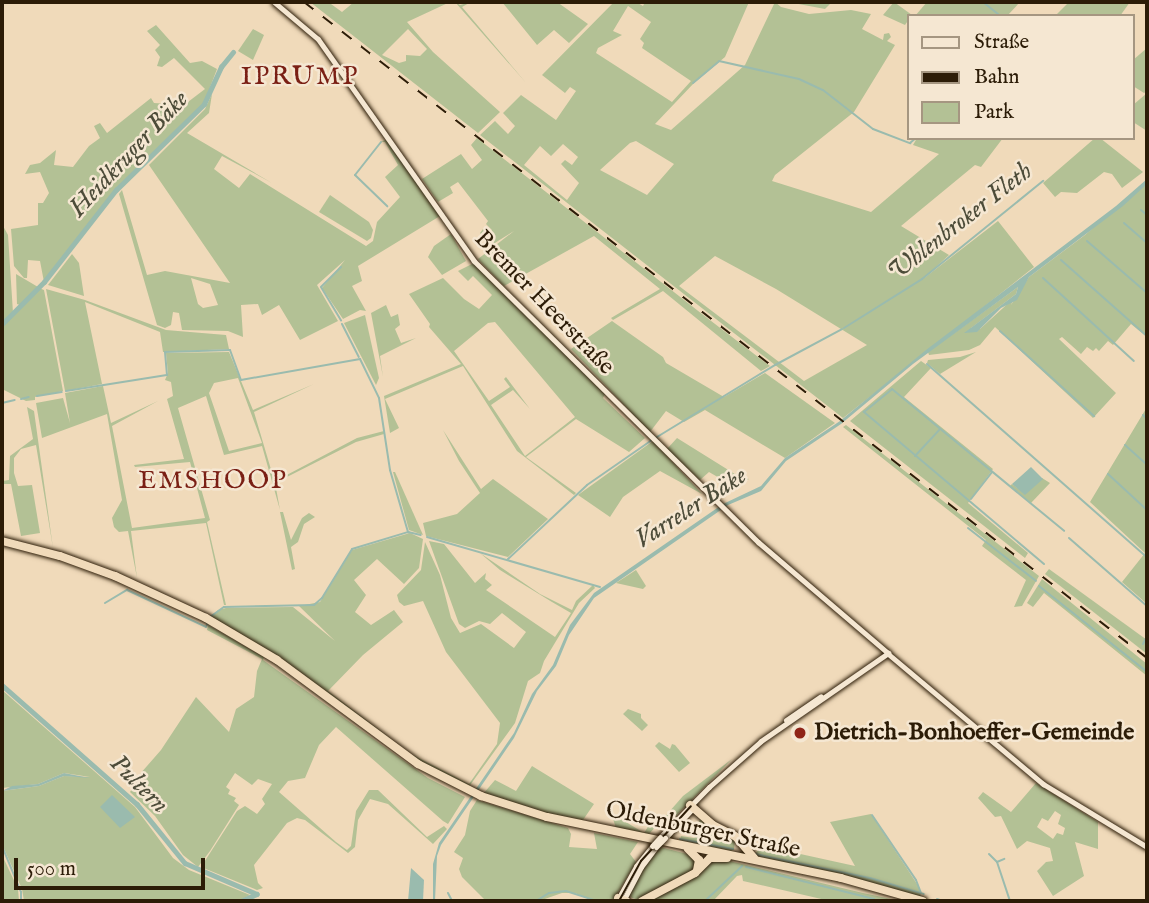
<!DOCTYPE html>
<meta charset="utf-8">
<style>
body{margin:0}
#map{position:relative;width:1149px;height:903px;overflow:hidden;background:#f0daba;font-family:"IM FELL English",serif}
div>[style]{position:absolute}
.green>*{inset:0;background:#b3c195}
.water>*{inset:0;background:#9abbae}
.stream>*{height:2px;margin:-1px;padding:0 1px;transform-origin:1px;border-radius:1px;background:#9abbae}
.river>*{height:4.5px;margin:-2.25px;padding:0 2.25px;transform-origin:2.25px;border-radius:2.25px;background:#9abbae}
.roads{filter:drop-shadow(0 0 2px #2c1c07) drop-shadow(0 0 2px #2c1c07)}
.secondary>*{height:5px;margin:-2.5px;padding:0 2.5px;transform-origin:2.5px;border-radius:2.5px;background:#f5e7d2}
.trunk>*{height:8px;margin:-4px;padding:0 4px;transform-origin:4px;border-radius:4px;background:#f0daba}
.tram>*{height:2px;margin:-1px;padding:0 1px;transform-origin:1px;border-radius:1px;background:#2c1c07}
.rail>*{height:2px;margin-top:-1px;transform-origin:0;background:repeating-linear-gradient(90deg,#2c1c07 0 12px,transparent 0 24px)}
.bridges{filter:drop-shadow(0 0 2px #2c1c07) drop-shadow(0 0 2px #2c1c07)}
.secondary-bridge>*{height:5px;margin:-2.5px;padding:0 2.5px;transform-origin:2.5px;border-radius:2.5px;background:#f5e7d2}
.dots>*{width:19px;height:19px;translate:-50% -50%;box-sizing:border-box;border:4px solid #f5e7d2;border-radius:50%}
span{translate:-50% -50%;white-space:nowrap;text-align:center;line-height:1.15;-webkit-text-stroke:5px #f5e7d2;paint-order:stroke}
.street-label{font-size:24px;color:#2c1c07}
.poi-label{font-size:24px;color:#2c1c07;font-weight:700}
.left{translate:0 -50%;text-align:left}
.neighbourhood-label{font-size:26px;color:#7a1f14;letter-spacing:2px}
.water-label{font-size:26px;color:#4d4c39;font-style:italic}
.frame{position:absolute;inset:0;border:4px solid #2c1c07;pointer-events:none}
.legend{position:absolute;left:907px;top:14px;width:228px;height:126px;box-sizing:border-box;background:#f5e7d2;border:2px solid #a59681;margin:0;padding:9px 12px;list-style:none;font-size:21px;color:#2c1c07}
.legend li{display:flex;align-items:center;gap:14px;height:35px}
.legend b{width:35px;border:2px solid #a59681}
.scale{position:absolute;left:14px;top:858px;width:191px;height:32px;box-sizing:border-box;border:4px solid #2c1c07;border-top:0;padding-left:9px;font-size:21px;line-height:24px;white-space:nowrap;color:#2c1c07;-webkit-text-stroke:5px #f5e7d2;paint-order:stroke}
</style>
<div id="map">
<div class="green">
<i style="clip-path:polygon(evenodd,310px 2px,333px 2px,331px 4px,342px 12px,354px 2px,450px 2px,407px 22px,433px 52px,500px 112px,478px 133px,310px 2px,408px 29px,427px 49px,420px 56px,406px 55px,406px 61px,399px 63px,382px 55px,408px 29px)"></i>
<i style="clip-path:polygon(455px 2px,460px 5px,471px 2px,462px 7px,527px 84px)"></i>
<i style="clip-path:polygon(502px 2px,557px 2px,588px 24px,569px 43px,554px 30px,537px 45px)"></i>
<i style="clip-path:polygon(evenodd,614px 2px,636px 2px,643px 6px,645px 2px,749px 2px,725px 57px,694px 83px,655px 124px,671px 130px,745px 65px,775px 2px,781px 7px,809px 14px,851px 10px,871px 14px,862px 29px,883px 40px,884px 34px,889px 33px,891px 37px,887px 41px,895px 45px,854px 112px,775px 175px,772px 181px,871px 212px,939px 154px,913px 145px,917px 138px,1003px 138px,981px 167px,975px 165px,901px 226px,949px 255px,923px 279px,998px 221px,1034px 267px,843px 418px,480px 135px,495px 121px,508px 134px,515px 126px,503px 113px,521px 95px,556px 120px,576px 91px,570px 87px,565px 93px,542px 75px,614px 2px,628px 6px,651px 22px,640px 39px,644px 43px,642px 48px,691px 81px,672px 102px,596px 53px,598px 48px,622px 35px,613px 31px,628px 6px,614px 2px,636px 141px,674px 164px,647px 195px,600px 170px,630px 143px,636px 141px,614px 2px,563px 144px,578px 157px,572px 165px,565px 160px,561px 164px,579px 183px,567px 200px,524px 165px,540px 146px,551px 156px,563px 144px,614px 2px,715px 256px,776px 289px,867px 345px,804px 381px,679px 286px,715px 256px)"></i>
<i style="clip-path:polygon(788px 2px,832px 2px,825px 9px)"></i>
<i style="clip-path:polygon(894px 2px,912px 15px,905px 25px,883px 15px)"></i>
<i style="clip-path:polygon(927px 2px,1020px 2px,1007px 16px,915px 16px)"></i>
<i style="clip-path:polygon(1069px 2px,1130px 2px,1120px 16px,1055px 16px)"></i>
<i style="clip-path:polygon(156px 25px,190px 63px,202px 61px,217px 69px,204px 103px,116px 189px,44px 282px,40px 261px,28px 260px,27px 278px,24px 278px,14px 266px,11px 229px,38px 225px,38px 203px,43px 203px,49px 193px,40px 172px,25px 174px,30px 165px,40px 163px,56px 150px,54px 165px,73px 167px,89px 146px,100px 138px,94px 126px,100px 123px,107px 133px,151px 98px,154px 103px,184px 105px,205px 89px,174px 58px,162px 67px,157px 66px,160px 57px,155px 50px,160px 45px,147px 31px)"></i>
<i style="clip-path:polygon(253px 29px,264px 35px,253px 60px,238px 51px)"></i>
<i style="clip-path:polygon(1147px 48px,1147px 91px,1144px 93px,1133px 86px,1133px 60px)"></i>
<i style="clip-path:polygon(1147px 93px,1147px 131px,1133px 122px,1133px 105px)"></i>
<i style="clip-path:polygon(evenodd,212px 94px,209px 113px,187px 133px,272px 183px,222px 156px,214px 169px,239px 188px,250px 174px,366px 246px,373px 241px,377px 222px,400px 197px,385px 177px,398px 165px,385px 142px,381px 142px,387px 139px,440px 216px,358px 266px,362px 281px,352px 286px,366px 311px,360px 310px,343px 319px,322px 288px,345px 260px,317px 285px,338px 321px,300px 340px,279px 305px,262px 315px,258px 304px,241px 305px,243px 337px,228px 331px,182px 330px,179px 313px,173px 312px,171px 325px,165px 328px,157px 325px,119px 194px,122px 190px,147px 275px,165px 271px,230px 283px,149px 165px,205px 109px,212px 94px,191px 278px,210px 284px,218px 305px,203px 308px,198px 304px,191px 278px)"></i>
<i style="clip-path:polygon(477px 138px,702px 314px,770px 366px,761px 371px,663px 291px,613px 320px,611px 318px,660px 289px,594px 236px,504px 286px,478px 259px,514px 231px,490px 246px,480px 233px,483px 229px,489px 233px,492px 230px,486px 224px,488px 221px,458px 182px,450px 187px,453px 193px,438px 202px,422px 179px,461px 154px,472px 169px,482px 160px,471px 145px)"></i>
<i style="clip-path:polygon(1095px 138px,1100px 138px,1143px 172px,1122px 188px,1112px 174px,1104px 172px,1077px 193px,1061px 192px,1055px 197px,1043px 183px)"></i>
<i style="clip-path:polygon(1147px 181px,1147px 337px,1131px 324px,1113px 345px,1108px 341px,1099px 351px,1096px 348px,1093px 351px,1087px 347px,1081px 354px,1062px 337px,1059px 339px,1116px 393px,1093px 418px,995px 327px,980px 345px,969px 350px,929px 355px,928px 352px,1018px 287px,1016px 294px,971px 328px,980px 329px,1014px 298px,1011px 305px,1029px 277px,1085px 235px)"></i>
<i style="clip-path:polygon(330px 195px,369px 222px,373px 230px,371px 238px,367px 241px,319px 212px)"></i>
<i style="clip-path:polygon(2px 224px,8px 235px,13px 313px,39px 288px,44px 290px,63px 391px,35px 397px,35px 400px,26px 401px,2px 389px)"></i>
<i style="clip-path:polygon(451px 234px,466px 261px,442px 275px,428px 257px,434px 246px)"></i>
<i style="clip-path:polygon(72px 254px,79px 263px,84px 296px,48px 285px)"></i>
<i style="clip-path:polygon(evenodd,474px 263px,605px 394px,603px 398px,645px 438px,629px 452px,576px 419px,526px 457px,576px 493px,574px 495px,517px 451px,463px 366px,385px 399px,399px 428px,390px 433px,384px 396px,461px 364px,429px 327px,430px 324px,409px 294px,443px 278px,464px 299px,479px 309px,492px 295px,473px 276px,468px 281px,458px 271px,474px 263px,495px 322px,575px 417px,525px 456px,491px 405px,513px 390px,530px 409px,506px 377px,504px 379px,510px 387px,489px 401px,454px 351px,488px 323px,495px 322px)"></i>
<i style="clip-path:polygon(16px 274px,38px 287px,20px 305px,17px 304px)"></i>
<i style="clip-path:polygon(46px 289px,85px 300px,166px 330px,226px 335px,229px 349px,163px 352px,160px 332px,85px 302px,102px 384px,65px 391px)"></i>
<i style="clip-path:polygon(386px 305px,391px 317px,398px 314px,400px 325px,395px 329px,401px 343px,416px 338px,380px 356px,383px 377px,371px 313px)"></i>
<i style="clip-path:polygon(365px 315px,379px 378px,376px 385px,344px 323px)"></i>
<i style="clip-path:polygon(612px 321px,663px 357px,666px 363px,724px 397px,765px 373px,835px 423px,785px 458px,705px 410px,684px 422px,666px 411px,650px 432px,571px 349px)"></i>
<i style="clip-path:polygon(evenodd,229px 352px,253px 410px,314px 384px,254px 412px,275px 483px,281px 478px,357px 438px,384px 431px,384px 434px,356px 442px,281px 480px,276px 488px,280px 510px,262px 446px,224px 455px,206px 396px,178px 408px,210px 520px,207px 522px,226px 605px,224px 605px,206px 523px,131px 531px,137px 578px,128px 531px,119px 532px,114px 527px,112px 518px,122px 500px,107px 414px,42px 438px,36px 403px,63px 398px,70px 423px,65px 393px,103px 386px,111px 423px,158px 401px,112px 426px,132px 528px,205px 518px,190px 462px,135px 467px,134px 465px,184px 459px,167px 399px,173px 396px,171px 382px,165px 380px,168px 373px,166px 353px,229px 352px,238px 378px,262px 443px,229px 451px,209px 393px,214px 383px,238px 378px)"></i>
<i style="clip-path:polygon(976px 352px,940px 374px,927px 363px,928px 360px,960px 357px)"></i>
<i style="clip-path:polygon(921px 361px,931px 368px,904px 397px,993px 469px,968px 503px,1028px 553px,1025px 558px,850px 421px)"></i>
<i style="clip-path:polygon(27px 407px,34px 411px,53px 548px,36px 445px,21px 449px,14px 458px,14px 473px,18px 486px,32px 485px,40px 533px,21px 536px,11px 484px,2px 484px,2px 481px,9px 480px,10px 456px,33px 439px)"></i>
<i style="clip-path:polygon(1147px 407px,1147px 604px,1122px 582px,1145px 553px,1090px 502px)"></i>
<i style="clip-path:polygon(846px 425px,1039px 576px,1022px 606px,1014px 607px,1026px 580px,982px 546px,986px 540px,843px 427px)"></i>
<i style="clip-path:polygon(443px 430px,481px 489px,493px 479px,548px 519px,508px 557px,426px 536px,423px 523px,457px 514px,480px 493px,459px 461px)"></i>
<i style="clip-path:polygon(677px 438px,738px 476px,749px 479px,735px 487px,709px 472px,700px 480px,667px 449px)"></i>
<i style="clip-path:polygon(653px 441px,702px 494px,660px 471px,623px 497px,610px 517px,578px 495px)"></i>
<i style="clip-path:polygon(393px 472px,395px 472px,423px 535px,409px 530px)"></i>
<i style="clip-path:polygon(1042px 478px,1050px 483px,1031px 503px,1010px 486px,1012px 484px,1025px 494px)"></i>
<i style="clip-path:polygon(280px 512px,283px 512px,291px 540px,302px 518px,309px 513px,315px 517px,304px 524px,298px 542px,291px 547px,295px 569px,292px 570px)"></i>
<i style="clip-path:polygon(410px 533px,423px 539px,419px 568px,404px 584px,377px 559px,354px 580px,366px 595px,355px 612px,371px 625px,394px 610px,403px 622px,363px 655px,328px 691px,411px 754px,469px 784px,497px 744px,500px 723px,446px 652px,423px 601px,404px 606px,399px 602px,397px 595px,421px 570px,425px 542px,440px 575px,451px 618px,460px 633px,481px 624px,514px 648px,526px 632px,502px 613px,490px 624px,479px 621px,465px 628px,459px 624px,429px 541px,444px 544px,475px 583px,486px 573px,485px 579px,492px 585px,486px 590px,555px 637px,571px 613px,552px 602px,500px 570px,480px 553px,540px 594px,572px 610px,576px 601px,593px 585px,595px 588px,579px 603px,544px 661px,540px 673px,528px 681px,515px 723px,468px 788px,413px 758px,256px 644px,212px 617px,218px 610px,226px 608px,293px 607px,335px 641px,299px 606px,320px 602px,352px 550px)"></i>
<i style="clip-path:polygon(1049px 569px,1147px 640px,1147px 654px,1045px 574px)"></i>
<i style="clip-path:polygon(636px 570px,646px 586px,643px 589px,616px 583px)"></i>
<i style="clip-path:polygon(1042px 579px,1147px 664px,1147px 676px,1044px 593px,1033px 607px,1027px 603px)"></i>
<i style="clip-path:polygon(208px 625px,264px 657px,263px 660px,428px 778px,465px 797px,448px 824px,443px 821px,336px 727px,319px 745px,305px 778px,288px 781px,279px 792px,336px 842px,347px 850px,351px 846px,356px 811px,369px 790px,378px 790px,427px 837px,444px 826px,447px 829px,433px 844px,388px 804px,370px 799px,358px 820px,355px 847px,348px 853px,305px 820px,297px 818px,287px 823px,254px 865px,258px 883px,263px 888px,257px 890px,201px 867px,237px 811px,245px 806px,257px 814px,265px 804px,262px 799px,272px 784px,258px 779px,252px 785px,235px 773px,226px 787px,230px 790px,228px 794px,236px 798px,234px 801px,239px 805px,210px 851px,198px 867px,183px 855px,155px 816px,130px 792px,135px 785px,133px 782px,161px 750px,196px 697px,229px 732px,236px 709px,254px 697px,257px 671px,262px 659px,207px 630px)"></i>
<i style="clip-path:polygon(2px 690px,135px 807px,173px 858px,189px 870px,250px 895px,239px 901px,24px 901px,22px 889px,2px 844px,2px 791px,39px 786px,64px 776px,90px 777px,64px 773px,38px 784px,2px 788px)"></i>
<i style="clip-path:polygon(628px 709px,641px 714px,641px 718px,648px 725px,642px 731px,623px 714px)"></i>
<i style="clip-path:polygon(659px 742px,670px 749px,672px 744px,675px 745px,690px 763px,679px 772px,655px 746px)"></i>
<i style="clip-path:polygon(732px 759px,668px 824px,662px 820px,683px 796px)"></i>
<i style="clip-path:polygon(532px 766px,594px 804px,583px 820px,548px 814px,483px 794px,495px 780px,516px 791px)"></i>
<i style="clip-path:polygon(evenodd,1036px 783px,1098px 822px,1098px 849px,1075px 842px,1084px 876px,1053px 896px,1037px 871px,1046px 862px,1053px 861px,1050px 848px,1027px 841px,1017px 849px,1001px 816px,995px 817px,978px 798px,983px 792px,1011px 812px,1036px 783px,1055px 811px,1061px 815px,1058px 824px,1065px 828px,1063px 835px,1057px 833px,1053px 839px,1037px 827px,1042px 818px,1048px 821px,1055px 811px)"></i>
<i style="clip-path:polygon(477px 800px,568px 828px,571px 834px,569px 847px,597px 849px,594px 833px,638px 842px,630px 854px,636px 862px,613px 901px,593px 901px,575px 893px,562px 893px,539px 901px,486px 901px,462px 877px,459px 869px,463px 858px,454px 852px,465px 835px,470px 811px)"></i>
<i style="clip-path:polygon(611px 813px,644px 833px,655px 816px,661px 821px,648px 835px,616px 828px)"></i>
<i style="clip-path:polygon(871px 814px,919px 887px,921px 897px,753px 855px,762px 847px,773px 848px,855px 866px,830px 822px)"></i>
<i style="clip-path:polygon(700px 819px,735px 840px,734px 849px,731px 851px,680px 840px,681px 836px,694px 838px,708px 832px,699px 822px)"></i>
<i style="clip-path:polygon(660px 847px,695px 856px,695px 869px,639px 900px,632px 898px,629px 894px,639px 873px)"></i>
<i style="clip-path:polygon(2px 855px,18px 889px,19px 901px,2px 901px)"></i>
<i style="clip-path:polygon(721px 859px,863px 893px,901px 901px,830px 901px,743px 881px,742px 875px,737px 876px,713px 901px,647px 901px,710px 860px)"></i>
</div>
<div class="water">
<i style="clip-path:polygon(1147px 179px,1147px 184px,1123px 206px,1029px 277px,1017px 300px,1001px 308px,977px 332px,964px 333px,1016px 294px,1018px 287px,913px 364px,841px 424px,786px 461px,761px 491px,728px 505px,594px 598px,569px 635px,556px 666px,537px 691px,514px 738px,441px 845px,437px 856px,435px 901px,433px 901px,433px 864px,439px 843px,514px 733px,532px 694px,553px 665px,570px 625px,594px 593px,723px 504px,761px 486px,785px 458px,840px 421px,926px 350px,1116px 206px)"></i>
<i style="clip-path:polygon(1031px 467px,1043px 479px,1025px 495px,1012px 484px)"></i>
<i style="clip-path:polygon(64px 773px,90px 778px,64px 776px,39px 786px,2px 791px,12px 786px,38px 784px)"></i>
<i style="clip-path:polygon(112px 795px,135px 817px,120px 828px,100px 807px)"></i>
<i style="clip-path:polygon(411px 868px,424px 880px,423px 901px,408px 901px)"></i>
</div>
<div class="stream">
<i style="left:983px;top:2px;width:22px;rotate:39deg"></i>
<i style="left:693px;top:83px;width:34px;rotate:-40deg"></i>
<i style="left:719px;top:61px;width:82px;rotate:12.7deg"></i>
<i style="left:799px;top:79px;width:26px;rotate:25deg"></i>
<i style="left:823px;top:90px;width:63px;rotate:38deg"></i>
<i style="left:873px;top:129px;width:40px;rotate:21deg"></i>
<i style="left:910px;top:143px;width:8px;rotate:-40deg"></i>
<i style="left:381px;top:142px;width:42px;rotate:128.2deg"></i>
<i style="left:355px;top:175px;width:45px;rotate:44.1deg"></i>
<i style="left:1141px;top:210px;width:8px;rotate:40deg"></i>
<i style="left:1124px;top:223px;width:30px;rotate:41deg"></i>
<i style="left:1087px;top:241px;width:79px;rotate:40.9deg"></i>
<i style="left:1061px;top:260px;width:115px;rotate:41.5deg"></i>
<i style="left:341px;top:267px;width:28px;rotate:135deg"></i>
<i style="left:321px;top:287px;width:39px;rotate:59deg"></i>
<i style="left:1043px;top:278px;width:123px;rotate:42.4deg"></i>
<i style="left:342px;top:324px;width:37px;rotate:63deg"></i>
<i style="left:844px;top:328px;width:92px;rotate:-32.1deg"></i>
<i style="left:922px;top:279px;width:156px;rotate:-39deg"></i>
<i style="left:1000px;top:331px;width:127px;rotate:42.1deg"></i>
<i style="left:927px;top:364px;width:293px;rotate:41.3deg"></i>
<i style="left:66px;top:391px;width:102px;rotate:-9deg"></i>
<i style="left:167px;top:375px;width:23px;rotate:-95deg"></i>
<i style="left:165px;top:352px;width:65px;rotate:-1.8deg"></i>
<i style="left:230px;top:350px;width:32px;rotate:70deg"></i>
<i style="left:241px;top:380px;width:121px;rotate:-10deg"></i>
<i style="left:360px;top:359px;width:43px;rotate:64deg"></i>
<i style="left:379px;top:398px;width:73px;rotate:81.3deg"></i>
<i style="left:390px;top:470px;width:65px;rotate:73.8deg"></i>
<i style="left:37px;top:396px;width:25px;rotate:-9deg"></i>
<i style="left:21px;top:399px;width:8px;rotate:-14deg"></i>
<i style="left:2px;top:403px;width:13px;rotate:-13deg"></i>
<i style="left:1143px;top:415px;width:6px;rotate:45deg"></i>
<i style="left:657px;top:437px;width:138px;rotate:-31.4deg"></i>
<i style="left:775px;top:365px;width:76px;rotate:-28.2deg"></i>
<i style="left:1125px;top:445px;width:30px;rotate:42deg"></i>
<i style="left:915px;top:456px;width:37px;rotate:-47deg"></i>
<i style="left:1108px;top:474px;width:53px;rotate:42.7deg"></i>
<i style="left:971px;top:499px;width:34px;rotate:-52deg"></i>
<i style="left:968px;top:528px;width:86px;rotate:37.9deg"></i>
<i style="left:427px;top:537px;width:180px;rotate:16.1deg"></i>
<i style="left:1069px;top:538px;width:103px;rotate:41.1deg"></i>
<i style="left:508px;top:559px;width:108px;rotate:-43.1deg"></i>
<i style="left:587px;top:485px;width:79px;rotate:-34.7deg"></i>
<i style="left:1044px;top:564px;width:236px;rotate:-139.8deg"></i>
<i style="left:864px;top:412px;width:36px;rotate:-39deg"></i>
<i style="left:892px;top:389px;width:223px;rotate:39.5deg"></i>
<i style="left:1039px;top:586px;width:138px;rotate:38.5deg"></i>
<i style="left:105px;top:603px;width:26px;rotate:-31deg"></i>
<i style="left:127px;top:590px;width:87px;rotate:25.1deg"></i>
<i style="left:206px;top:627px;width:5px;rotate:-68deg"></i>
<i style="left:210px;top:617px;width:17px;rotate:-36deg"></i>
<i style="left:224px;top:607px;width:90px;rotate:-1.3deg"></i>
<i style="left:314px;top:605px;width:11px;rotate:-41deg"></i>
<i style="left:322px;top:598px;width:57px;rotate:-58.5deg"></i>
<i style="left:352px;top:549px;width:59px;rotate:-16.9deg"></i>
<i style="left:408px;top:532px;width:13px;rotate:13deg"></i>
<i style="left:1143px;top:644px;width:9px;rotate:-63deg"></i>
<i style="left:872px;top:815px;width:78px;rotate:55.9deg"></i>
<i style="left:916px;top:880px;width:14px;rotate:69deg"></i>
<i style="left:680px;top:839px;width:54px;rotate:10.7deg"></i>
<i style="left:2px;top:846px;width:50px;rotate:67.6deg"></i>
<i style="left:21px;top:892px;width:9px;rotate:90deg"></i>
<i style="left:755px;top:854px;width:117px;rotate:11.8deg"></i>
<i style="left:870px;top:878px;width:56px;rotate:16.5deg"></i>
<i style="left:989px;top:854px;width:11px;rotate:45deg"></i>
<i style="left:997px;top:862px;width:41px;rotate:71.6deg"></i>
<i style="left:997px;top:862px;width:8px;rotate:-23deg"></i>
<i style="left:746px;top:867px;width:132px;rotate:14deg"></i>
<i style="left:448px;top:893px;width:9px;rotate:63deg"></i>
<i style="left:937px;top:899px;width:6px;rotate:18deg"></i>
<i style="left:536px;top:901px;width:15px;rotate:-32deg"></i>
<i style="left:549px;top:893px;width:17px;rotate:-7deg"></i>
<i style="left:566px;top:891px;width:32px;rotate:18deg"></i>
<i style="left:705px;top:901px;width:51px;rotate:-43.4deg"></i>
</div>
<div class="river">
<i style="left:2px;top:324px;width:59px;rotate:-45deg"></i>
<i style="left:44px;top:282px;width:117px;rotate:-52deg"></i>
<i style="left:116px;top:190px;width:123px;rotate:-44.3deg"></i>
<i style="left:204px;top:104px;width:41px;rotate:-65.3deg"></i>
<i style="left:221px;top:67px;width:19px;rotate:-51deg"></i>
<i style="left:2px;top:685px;width:180px;rotate:41.4deg"></i>
<i style="left:137px;top:804px;width:76px;rotate:50.9deg"></i>
<i style="left:185px;top:863px;width:78px;rotate:23.3deg"></i>
<i style="left:241px;top:901px;width:17px;rotate:-24deg"></i>
</div>
<div class="roads">
<div class="secondary">
<i style="left:274px;top:2px;width:57px;rotate:40.1deg"></i>
<i style="left:318px;top:39px;width:271px;rotate:54.9deg"></i>
<i style="left:474px;top:261px;width:400px;rotate:44.7deg"></i>
<i style="left:758px;top:542px;width:171px;rotate:40.5deg"></i>
<i style="left:887px;top:653px;width:204px;rotate:40deg"></i>
<i style="left:1043px;top:784px;width:122px;rotate:31.2deg"></i>
<i style="left:786px;top:720px;width:42px;rotate:-34.4deg"></i>
<i style="left:660px;top:837px;width:70px;rotate:-45.6deg"></i>
<i style="left:709px;top:787px;width:69px;rotate:-41.5deg"></i>
<i style="left:761px;top:741px;width:155px;rotate:-34.7deg"></i>
<i style="left:665px;top:838px;width:38px;rotate:-47deg"></i>
<i style="left:691px;top:810px;width:5px;rotate:-101deg"></i>
<i style="left:618px;top:899px;width:38px;rotate:-61deg"></i>
<i style="left:636px;top:866px;width:26px;rotate:-51deg"></i>
<i style="left:623px;top:901px;width:38px;rotate:-62deg"></i>
<i style="left:641px;top:867px;width:25px;rotate:-53deg"></i>
</div>
<div class="trunk">
<i style="left:2px;top:541px;width:60px;rotate:14.5deg"></i>
<i style="left:60px;top:556px;width:59px;rotate:20deg"></i>
<i style="left:115px;top:576px;width:100px;rotate:24.8deg"></i>
<i style="left:206px;top:618px;width:82px;rotate:30.6deg"></i>
<i style="left:277px;top:660px;width:175px;rotate:36.4deg"></i>
<i style="left:418px;top:764px;width:71px;rotate:26.9deg"></i>
<i style="left:481px;top:796px;width:69px;rotate:17.7deg"></i>
<i style="left:547px;top:817px;width:300px;rotate:11.7deg"></i>
<i style="left:841px;top:878px;width:85px;rotate:15.7deg"></i>
<i style="left:690px;top:805px;width:30px;rotate:41deg"></i>
<i style="left:713px;top:825px;width:25px;rotate:27deg"></i>
<i style="left:735px;top:836px;width:29px;rotate:49deg"></i>
<i style="left:688px;top:849px;width:16px;rotate:45deg"></i>
<i style="left:699px;top:860px;width:10px;rotate:101deg"></i>
<i style="left:618px;top:898px;width:9px;rotate:21deg"></i>
<i style="left:642px;top:901px;width:60px;rotate:-27.8deg"></i>
<i style="left:695px;top:873px;width:21px;rotate:-45deg"></i>
<i style="left:710px;top:858px;width:17px"></i>
</div>
</div>
<div class="tram">
<i style="left:619px;top:901px;width:46px;rotate:-61.2deg"></i>
<i style="left:641px;top:861px;width:74px;rotate:-47.7deg"></i>
</div>
<div class="rail">
<i style="left:304px;top:2px;width:1068px;rotate:37.89deg"></i>
</div>
<div class="bridges">
<div class="secondary-bridge">
<i style="left:652px;top:846px;width:12px;rotate:-48deg"></i>
<i style="left:656px;top:847px;width:13px;rotate:-45deg"></i>
</div>
</div>
<div class="dots">
<i style="left:800px;top:733px;background:#8f2418"></i>
</div>
<div class="street-label">
<span style="left:544px;top:303px;rotate:46deg">Bremer Heerstraße</span>
<span style="left:703px;top:830px;rotate:12deg">Oldenburger Straße</span>
</div>
<div class="poi-label">
<span class="left" style="left:814px;top:733px">Dietrich-Bonhoeffer-Gemeinde</span>
</div>
<div class="neighbourhood-label">
<span style="left:300px;top:77px">IPRUMP</span>
<span style="left:213px;top:481px">EMSHOOP</span>
</div>
<div class="water-label">
<span style="left:129px;top:154px;rotate:-47deg">Heidkruger Bäke</span>
<span style="left:960px;top:222px;rotate:-38deg">Uhlenbroker Fleth</span>
<span style="left:691px;top:508px;rotate:-33deg">Varreler Bäke</span>
<span style="left:139px;top:784px;rotate:45deg">Pultern</span>
</div>
<div class="frame"></div>
<ul class="legend">
<li><b style="height:9px;background:#f5e7d2"></b>Straße</li>
<li><b style="height:9px;background:#2c1c07"></b>Bahn</li>
<li><b style="height:19px;background:#b3c195"></b>Park</li>
</ul>
<div class="scale">500 m</div>
</div>
